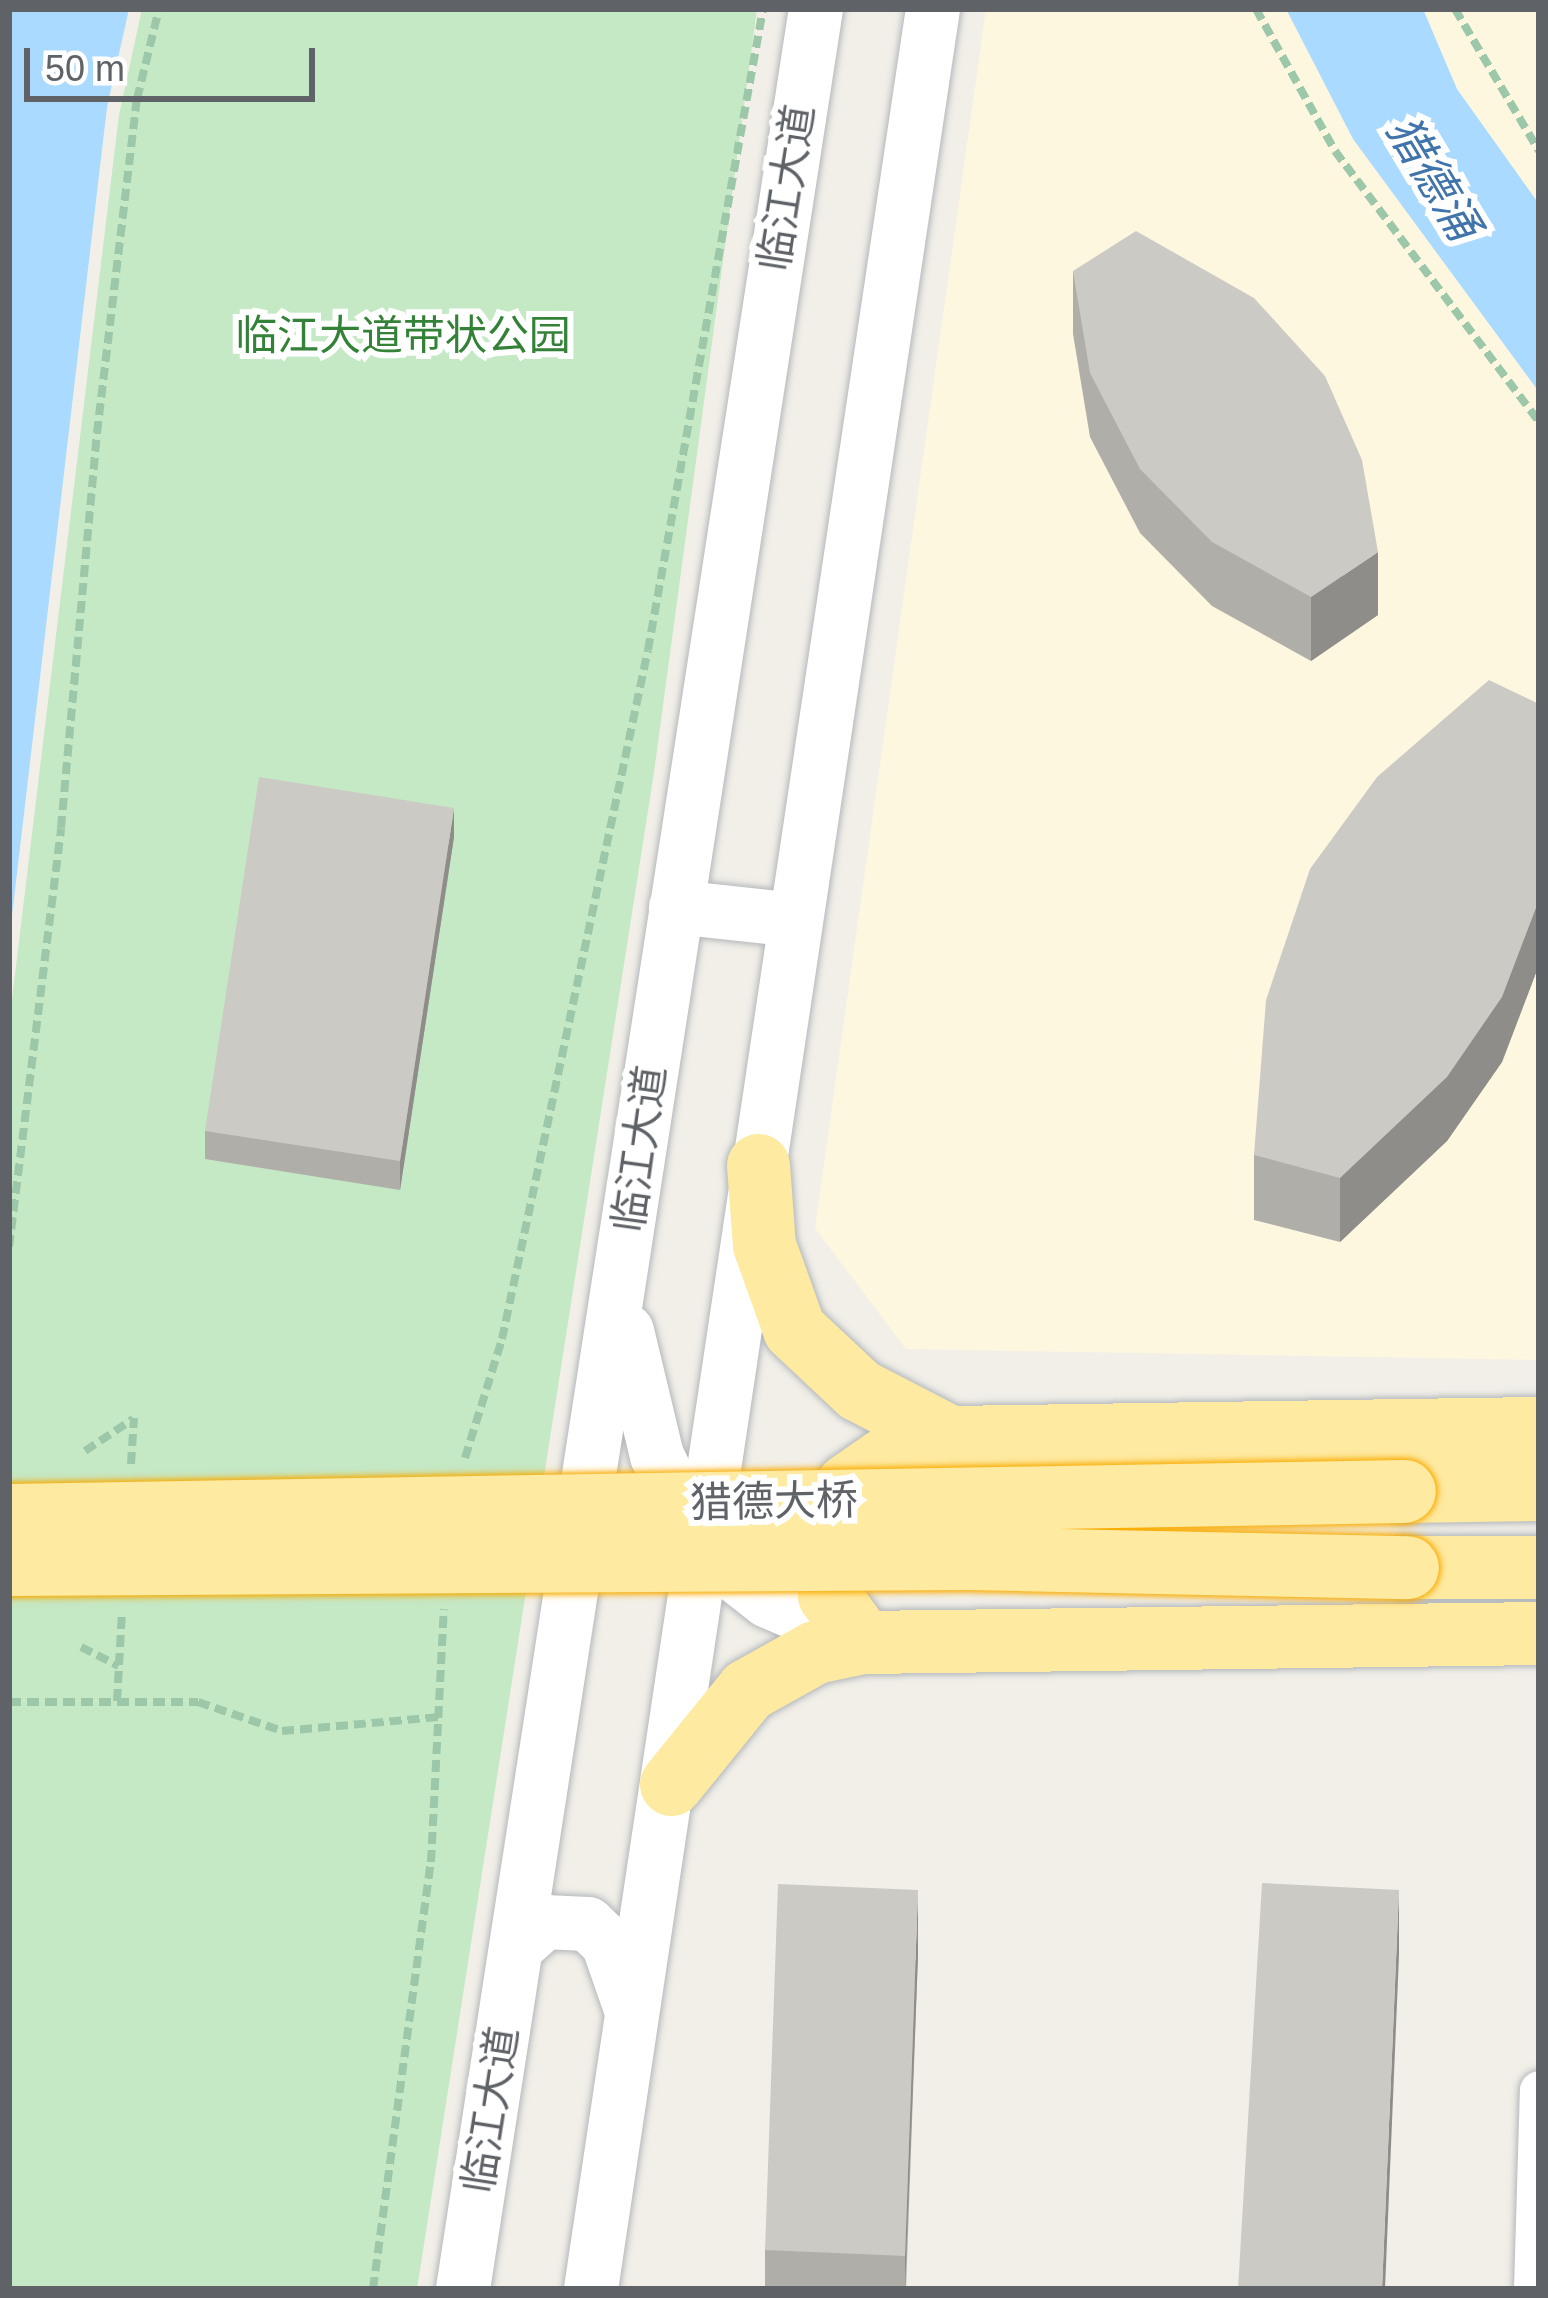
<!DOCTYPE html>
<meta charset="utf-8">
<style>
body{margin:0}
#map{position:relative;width:1548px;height:2298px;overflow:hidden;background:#f1efe8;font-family:Helvetica,"Noto Sans SC",sans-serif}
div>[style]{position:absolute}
.commercial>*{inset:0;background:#fef7e0}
.green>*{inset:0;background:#c5e8c5}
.water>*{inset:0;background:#aadaff}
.path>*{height:8px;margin-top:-4px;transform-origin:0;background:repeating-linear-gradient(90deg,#9cc7a9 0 12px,transparent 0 18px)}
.roads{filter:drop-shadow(0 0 3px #b5b8bc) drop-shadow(0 0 3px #b5b8bc)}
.minor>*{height:39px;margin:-19.5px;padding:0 19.5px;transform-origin:19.5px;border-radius:19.5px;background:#fff}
.secondary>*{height:54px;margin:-27px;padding:0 27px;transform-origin:27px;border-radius:27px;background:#fff}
.trunk>*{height:63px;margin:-31.5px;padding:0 31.5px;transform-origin:31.5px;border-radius:31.5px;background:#feeaa1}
.bridges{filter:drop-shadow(0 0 3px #f9ab00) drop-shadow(0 0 3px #f9ab00)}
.trunk-bridge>*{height:63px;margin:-31.5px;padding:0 31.5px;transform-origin:31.5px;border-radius:31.5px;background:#feeaa1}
.wall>*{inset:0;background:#afaea9}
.shaded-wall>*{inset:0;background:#8f8d8a}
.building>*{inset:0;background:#cccac5}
span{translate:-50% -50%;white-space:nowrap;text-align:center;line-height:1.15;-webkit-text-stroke:12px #fff;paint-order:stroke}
.street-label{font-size:42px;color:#5f6368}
.park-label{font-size:42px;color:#348238}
.water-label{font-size:45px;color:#4174aa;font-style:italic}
.frame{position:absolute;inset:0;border:12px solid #5f6368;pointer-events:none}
.scale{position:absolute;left:24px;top:48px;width:291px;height:54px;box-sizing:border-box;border:6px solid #5f6368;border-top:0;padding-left:15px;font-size:36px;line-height:42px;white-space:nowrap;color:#5f6368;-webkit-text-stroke:9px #fff;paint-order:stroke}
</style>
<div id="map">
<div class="commercial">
<i style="clip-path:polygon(986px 9px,1539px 9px,1539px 1360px,906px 1349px,815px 1228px)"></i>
</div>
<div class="green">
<i style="clip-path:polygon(142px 9px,757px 9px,654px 772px,417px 2289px,9px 2289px,9px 1024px,119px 115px)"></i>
</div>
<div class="water">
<i style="clip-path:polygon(9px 9px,129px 9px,107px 107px,9px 941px)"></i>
<i style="clip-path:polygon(1286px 9px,1423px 9px,1457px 89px,1539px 204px,1539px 392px,1353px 139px)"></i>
</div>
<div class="path">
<i style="left:1256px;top:9px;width:162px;rotate:60.9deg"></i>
<i style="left:1335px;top:151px;width:339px;rotate:53deg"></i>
<i style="left:1455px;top:9px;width:165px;rotate:59.4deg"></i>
<i style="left:9px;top:1247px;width:422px;rotate:-82.9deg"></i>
<i style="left:61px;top:828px;width:397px;rotate:-84.8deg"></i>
<i style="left:97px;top:433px;width:336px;rotate:-83.2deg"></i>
<i style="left:137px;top:99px;width:93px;rotate:-76.3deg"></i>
<i style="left:85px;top:1451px;width:58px;rotate:-33.7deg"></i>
<i style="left:465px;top:1458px;width:125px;rotate:-72.7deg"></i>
<i style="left:502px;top:1339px;width:704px;rotate:-78.04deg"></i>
<i style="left:648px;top:650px;width:651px;rotate:-79.83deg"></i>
<i style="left:131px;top:1464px;width:46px;rotate:-86.3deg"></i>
<i style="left:81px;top:1647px;width:42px;rotate:26.6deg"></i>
<i style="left:117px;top:1701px;width:90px;rotate:-86.8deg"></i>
<i style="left:9px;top:1702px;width:189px"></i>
<i style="left:198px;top:1702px;width:89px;rotate:19deg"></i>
<i style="left:282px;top:1731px;width:159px;rotate:-5.1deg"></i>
<i style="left:373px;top:2289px;width:431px;rotate:-82.3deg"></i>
<i style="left:431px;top:1862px;width:253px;rotate:-87.1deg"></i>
</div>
<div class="roads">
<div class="minor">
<i style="left:1533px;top:2289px;width:199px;rotate:-88.3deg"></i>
</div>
<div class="secondary">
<i style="left:676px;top:907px;width:120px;rotate:6.2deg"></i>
<i style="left:627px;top:1331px;width:129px;rotate:76.5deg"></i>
<i style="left:657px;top:1456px;width:106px;rotate:63.7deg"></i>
<i style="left:704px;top:1551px;width:81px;rotate:38deg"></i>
<i style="left:768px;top:1601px;width:103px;rotate:23.3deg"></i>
<i style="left:517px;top:1947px;width:38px;rotate:-42deg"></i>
<i style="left:545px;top:1922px;width:43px;rotate:2.7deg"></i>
<i style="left:588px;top:1924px;width:28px;rotate:44deg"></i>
<i style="left:608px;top:1943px;width:70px;rotate:70.8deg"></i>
<i style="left:463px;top:2289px;width:2307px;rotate:-81.2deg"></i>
<i style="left:591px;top:2289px;width:2306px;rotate:-81.47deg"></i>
</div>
<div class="trunk">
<i style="left:758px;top:1165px;width:80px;rotate:85.7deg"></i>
<i style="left:764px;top:1245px;width:89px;rotate:70.3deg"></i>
<i style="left:794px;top:1329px;width:89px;rotate:43.2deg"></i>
<i style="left:859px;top:1390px;width:102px;rotate:27.3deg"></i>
<i style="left:950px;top:1437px;width:589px;rotate:-0.88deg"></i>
<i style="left:1404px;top:1491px;width:135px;rotate:-0.8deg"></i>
<i style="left:1407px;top:1567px;width:132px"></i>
<i style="left:863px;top:1642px;width:58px;rotate:-125.9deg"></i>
<i style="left:829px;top:1595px;width:111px;rotate:-80.7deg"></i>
<i style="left:847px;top:1485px;width:63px;rotate:-34.7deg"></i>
<i style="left:899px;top:1449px;width:52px;rotate:-13.2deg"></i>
<i style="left:671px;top:1784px;width:121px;rotate:-51deg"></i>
<i style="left:747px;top:1690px;width:78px;rotate:-29.2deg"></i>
<i style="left:815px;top:1652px;width:49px;rotate:-11.8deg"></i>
<i style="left:863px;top:1642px;width:676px;rotate:-0.76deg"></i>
</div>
</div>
<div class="bridges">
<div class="trunk-bridge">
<i style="left:9px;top:1515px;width:1395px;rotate:-0.99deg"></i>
<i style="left:9px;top:1564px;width:958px;rotate:-0.36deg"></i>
<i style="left:967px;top:1558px;width:440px;rotate:1.2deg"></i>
</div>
</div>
<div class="wall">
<i style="clip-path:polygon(1073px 271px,1378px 615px,1311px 661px,1212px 606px,1140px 533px,1090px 437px,1073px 334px)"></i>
<i style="clip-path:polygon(1539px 704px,1539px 965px,1502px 1062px,1447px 1141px,1340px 1242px,1254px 1220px,1254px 1155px)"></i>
<i style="clip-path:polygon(454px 837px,400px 1190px,205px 1159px,205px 1131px)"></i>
<i style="clip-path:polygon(918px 1955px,906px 2289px,765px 2289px,765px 2250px)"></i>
</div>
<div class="shaded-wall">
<i style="clip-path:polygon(1378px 552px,1378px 615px,1311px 661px,1311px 597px)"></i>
<i style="clip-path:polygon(454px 808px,454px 837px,400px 1190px,400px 1161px)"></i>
<i style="clip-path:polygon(1539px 900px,1539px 965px,1502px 1062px,1447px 1141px,1340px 1242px,1340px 1178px)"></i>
<i style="clip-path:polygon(918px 1890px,918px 1955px,905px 2289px,905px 2256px)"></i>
<i style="clip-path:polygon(1399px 1890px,1399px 1955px,1385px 2289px,1382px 2289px)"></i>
</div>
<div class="building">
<i style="clip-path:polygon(1136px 231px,1254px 298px,1325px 376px,1362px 460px,1378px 552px,1311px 597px,1212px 542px,1140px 469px,1090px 373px,1073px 271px)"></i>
<i style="clip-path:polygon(1489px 680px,1539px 704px,1539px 900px,1502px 997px,1447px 1077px,1340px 1178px,1254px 1155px,1266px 1000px,1310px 869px,1377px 777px)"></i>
<i style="clip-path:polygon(259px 777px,454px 808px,400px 1161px,205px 1131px)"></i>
<i style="clip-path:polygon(1262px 1883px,1399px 1890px,1382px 2289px,1238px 2289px)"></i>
<i style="clip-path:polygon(778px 1884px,918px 1890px,905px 2256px,765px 2250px)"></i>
</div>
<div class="street-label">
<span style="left:787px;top:188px;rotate:-81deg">临江大道</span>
<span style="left:640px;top:1149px;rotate:-82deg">临江大道</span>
<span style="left:774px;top:1502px;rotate:-1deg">猎德大桥</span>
<span style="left:491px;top:2110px;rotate:-81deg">临江大道</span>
</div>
<div class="park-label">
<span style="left:403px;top:336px">临江大道带状公园</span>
</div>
<div class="water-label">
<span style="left:1433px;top:178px;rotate:59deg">猎德涌</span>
</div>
<div class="frame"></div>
<div class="scale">50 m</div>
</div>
